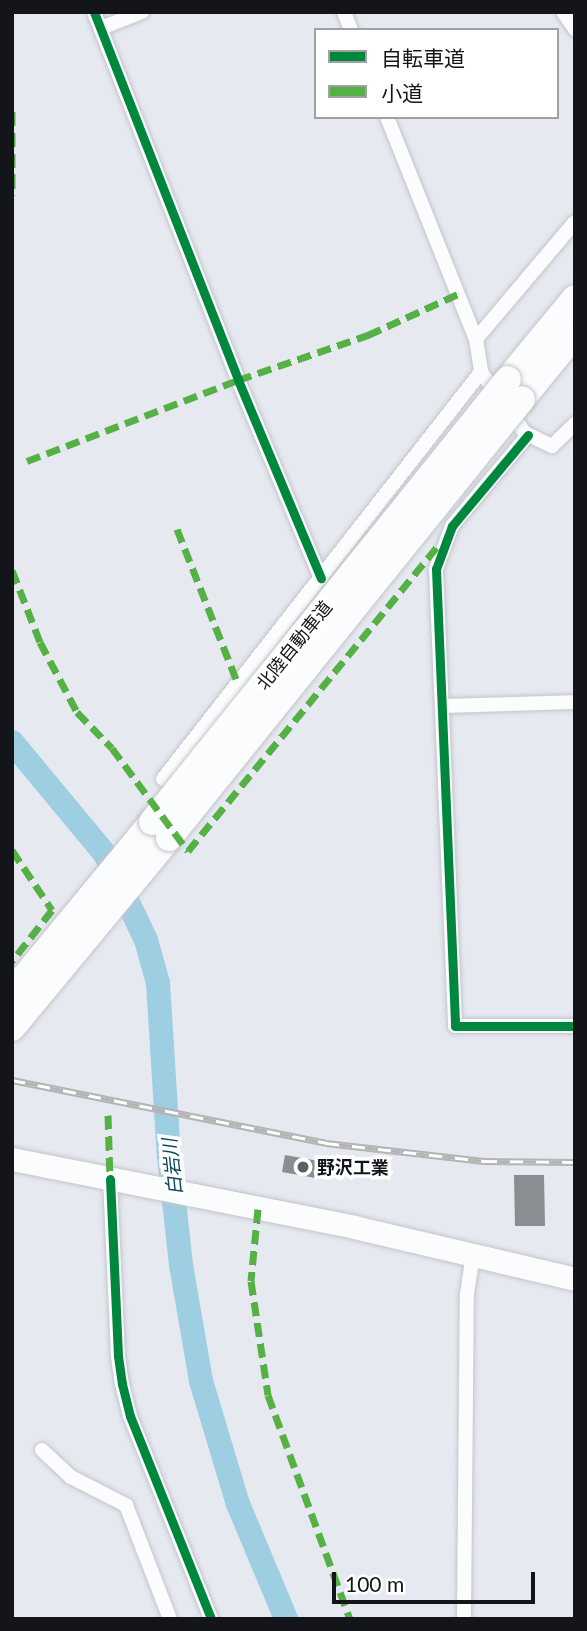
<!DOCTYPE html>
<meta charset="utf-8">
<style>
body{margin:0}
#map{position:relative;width:587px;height:1631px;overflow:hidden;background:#e7e9f1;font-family:Lato,"Noto Sans JP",sans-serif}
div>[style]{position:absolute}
.river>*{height:24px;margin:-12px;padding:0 12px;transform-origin:12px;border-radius:12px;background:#9ecee1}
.building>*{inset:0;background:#8a8d92}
.roads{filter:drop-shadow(0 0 2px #c4c5cb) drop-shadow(0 0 2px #c4c5cb)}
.street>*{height:14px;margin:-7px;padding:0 7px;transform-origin:7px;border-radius:7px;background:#fbfcfd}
.primary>*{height:23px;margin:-11.5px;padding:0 11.5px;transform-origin:11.5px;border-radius:11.5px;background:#fbfcfd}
.highway>*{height:26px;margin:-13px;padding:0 13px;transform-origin:13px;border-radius:13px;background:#fbfcfd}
.rail>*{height:7px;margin-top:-3.5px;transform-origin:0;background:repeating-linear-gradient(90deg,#fff 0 13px,#b4b4b6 0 26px);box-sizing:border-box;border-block:2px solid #b4b4b6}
.bridges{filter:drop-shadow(0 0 2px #c4c5cb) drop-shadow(0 0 2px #c4c5cb)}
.highway-bridge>*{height:26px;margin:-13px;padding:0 13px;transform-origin:13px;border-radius:13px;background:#fbfcfd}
.quiet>*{height:7px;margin-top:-3.5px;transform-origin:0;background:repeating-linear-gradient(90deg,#55b145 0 14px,transparent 0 21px)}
.cycleway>*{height:9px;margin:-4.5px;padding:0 4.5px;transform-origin:4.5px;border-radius:4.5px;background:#00873e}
.dots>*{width:19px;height:19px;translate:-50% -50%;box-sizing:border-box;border:4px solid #fff;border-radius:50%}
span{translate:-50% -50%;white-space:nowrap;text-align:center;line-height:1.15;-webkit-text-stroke:7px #fff;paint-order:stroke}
.street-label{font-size:18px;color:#14151a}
.poi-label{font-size:18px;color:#14151a;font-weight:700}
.left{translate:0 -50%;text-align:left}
.water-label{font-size:19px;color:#084757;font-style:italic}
.frame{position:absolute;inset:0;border:14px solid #14151a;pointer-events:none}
.legend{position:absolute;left:314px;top:28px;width:245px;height:91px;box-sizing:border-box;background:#fff;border:2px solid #a1a1a3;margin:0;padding:9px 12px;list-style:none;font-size:21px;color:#14151a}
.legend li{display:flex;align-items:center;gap:14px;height:35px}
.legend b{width:35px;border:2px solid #a1a1a3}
.scale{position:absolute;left:332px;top:1572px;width:203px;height:32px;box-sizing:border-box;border:4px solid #14151a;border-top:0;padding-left:9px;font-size:21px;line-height:24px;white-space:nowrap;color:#14151a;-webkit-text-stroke:5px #fff;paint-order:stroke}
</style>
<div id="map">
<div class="river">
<i style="left:12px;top:742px;width:146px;rotate:50.3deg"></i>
<i style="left:105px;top:854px;width:95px;rotate:64.5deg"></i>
<i style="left:146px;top:940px;width:45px;rotate:74.4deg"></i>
<i style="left:158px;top:983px;width:173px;rotate:86.4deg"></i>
<i style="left:169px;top:1156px;width:110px;rotate:83.7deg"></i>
<i style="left:181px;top:1265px;width:118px;rotate:80.2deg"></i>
<i style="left:201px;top:1381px;width:128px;rotate:73.3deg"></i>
<i style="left:238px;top:1504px;width:125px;rotate:67.3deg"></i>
</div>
<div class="building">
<i style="clip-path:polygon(285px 1155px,324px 1162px,321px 1179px,282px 1172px)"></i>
<i style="clip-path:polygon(514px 1175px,544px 1175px,545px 1226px,515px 1226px)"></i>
</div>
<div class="roads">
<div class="street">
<i style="left:94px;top:12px;width:395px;rotate:68.6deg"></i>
<i style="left:238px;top:380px;width:215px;rotate:67.3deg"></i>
<i style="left:344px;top:12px;width:19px;rotate:69deg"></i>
<i style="left:563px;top:12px;width:21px;rotate:55deg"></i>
<i style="left:101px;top:28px;width:44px;rotate:-21.3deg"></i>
<i style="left:387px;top:117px;width:239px;rotate:68.2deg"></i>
<i style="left:476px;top:339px;width:33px;rotate:81deg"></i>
<i style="left:481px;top:372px;width:75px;rotate:54.2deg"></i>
<i style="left:525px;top:433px;width:30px;rotate:26deg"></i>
<i style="left:552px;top:446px;width:32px;rotate:-44deg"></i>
<i style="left:476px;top:339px;width:153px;rotate:-49.8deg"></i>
<i style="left:528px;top:435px;width:119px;rotate:129.9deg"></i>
<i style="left:452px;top:526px;width:46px;rotate:110.4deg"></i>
<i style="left:436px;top:569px;width:457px;rotate:87.6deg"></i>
<i style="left:455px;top:1026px;width:120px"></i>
<i style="left:443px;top:706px;width:132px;rotate:-1.7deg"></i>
<i style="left:163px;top:779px;width:517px;rotate:-52deg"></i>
<i style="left:110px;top:1179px;width:177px;rotate:87.4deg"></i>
<i style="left:118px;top:1356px;width:28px;rotate:82deg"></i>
<i style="left:122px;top:1384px;width:33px;rotate:76deg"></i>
<i style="left:130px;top:1416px;width:219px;rotate:68.2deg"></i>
<i style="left:42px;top:1450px;width:40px;rotate:43deg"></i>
<i style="left:71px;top:1477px;width:62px;rotate:27deg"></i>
<i style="left:126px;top:1505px;width:122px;rotate:68.9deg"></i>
<i style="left:464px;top:1619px;width:325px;rotate:-89.5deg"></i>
<i style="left:467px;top:1294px;width:40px;rotate:-81.5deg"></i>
</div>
<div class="primary">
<i style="left:12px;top:1159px;width:349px;rotate:11.2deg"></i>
<i style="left:354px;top:1227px;width:227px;rotate:13.2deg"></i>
</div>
<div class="highway">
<i style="left:508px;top:379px;width:105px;rotate:-50.4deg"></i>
<i style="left:522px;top:399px;width:84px;rotate:-50.8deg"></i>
<i style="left:12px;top:992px;width:220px;rotate:-50.5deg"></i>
<i style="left:12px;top:1028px;width:246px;rotate:-50.4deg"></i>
</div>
</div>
<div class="rail">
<i style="left:12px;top:1080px;width:320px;rotate:11.3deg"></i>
<i style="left:326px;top:1143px;width:159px;rotate:6.5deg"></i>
<i style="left:484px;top:1161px;width:91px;rotate:0.6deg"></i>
</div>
<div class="bridges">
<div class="highway-bridge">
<i style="left:152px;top:822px;width:568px;rotate:-51.21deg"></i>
<i style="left:169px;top:838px;width:563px;rotate:-51.2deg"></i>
</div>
</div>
<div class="quiet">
<i style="left:12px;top:111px;width:84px;rotate:90deg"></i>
<i style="left:27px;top:461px;width:226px;rotate:-21deg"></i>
<i style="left:238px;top:380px;width:138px;rotate:-19.1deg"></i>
<i style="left:368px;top:335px;width:99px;rotate:-24.5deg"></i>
<i style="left:177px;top:529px;width:167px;rotate:68.5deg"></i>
<i style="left:12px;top:570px;width:77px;rotate:68.7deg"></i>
<i style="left:40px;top:642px;width:79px;rotate:62.1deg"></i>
<i style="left:77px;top:712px;width:50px;rotate:45.8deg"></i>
<i style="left:112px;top:748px;width:128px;rotate:53.6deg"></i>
<i style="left:188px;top:851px;width:394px;rotate:-50.7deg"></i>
<i style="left:12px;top:850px;width:72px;rotate:56.3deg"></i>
<i style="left:52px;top:910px;width:65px;rotate:128.1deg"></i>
<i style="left:108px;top:1115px;width:64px;rotate:88.2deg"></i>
<i style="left:258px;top:1209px;width:72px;rotate:95.6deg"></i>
<i style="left:251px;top:1281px;width:115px;rotate:81.5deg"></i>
<i style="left:268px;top:1395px;width:239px;rotate:69.9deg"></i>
</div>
<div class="cycleway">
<i style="left:94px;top:12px;width:395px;rotate:68.6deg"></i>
<i style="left:238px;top:380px;width:215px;rotate:67.3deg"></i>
<i style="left:528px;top:435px;width:119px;rotate:129.9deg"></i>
<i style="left:452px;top:526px;width:46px;rotate:110.4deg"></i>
<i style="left:436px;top:569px;width:457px;rotate:87.6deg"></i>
<i style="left:455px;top:1026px;width:120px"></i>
<i style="left:110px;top:1179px;width:177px;rotate:87.4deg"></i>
<i style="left:118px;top:1356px;width:28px;rotate:82deg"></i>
<i style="left:122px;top:1384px;width:33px;rotate:76deg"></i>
<i style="left:130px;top:1416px;width:219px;rotate:68.2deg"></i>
</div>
<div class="dots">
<i style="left:303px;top:1167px;background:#5e5f65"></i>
</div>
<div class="street-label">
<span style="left:294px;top:645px;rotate:-51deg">北陸自動車道</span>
</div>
<div class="poi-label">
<span class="left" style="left:317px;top:1167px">野沢工業</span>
</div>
<div class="water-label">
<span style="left:172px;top:1167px;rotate:-96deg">白岩川</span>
</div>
<div class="frame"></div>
<ul class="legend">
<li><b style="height:9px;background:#00873e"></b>自転車道</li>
<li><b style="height:9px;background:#55b145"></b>小道</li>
</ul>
<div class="scale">100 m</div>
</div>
